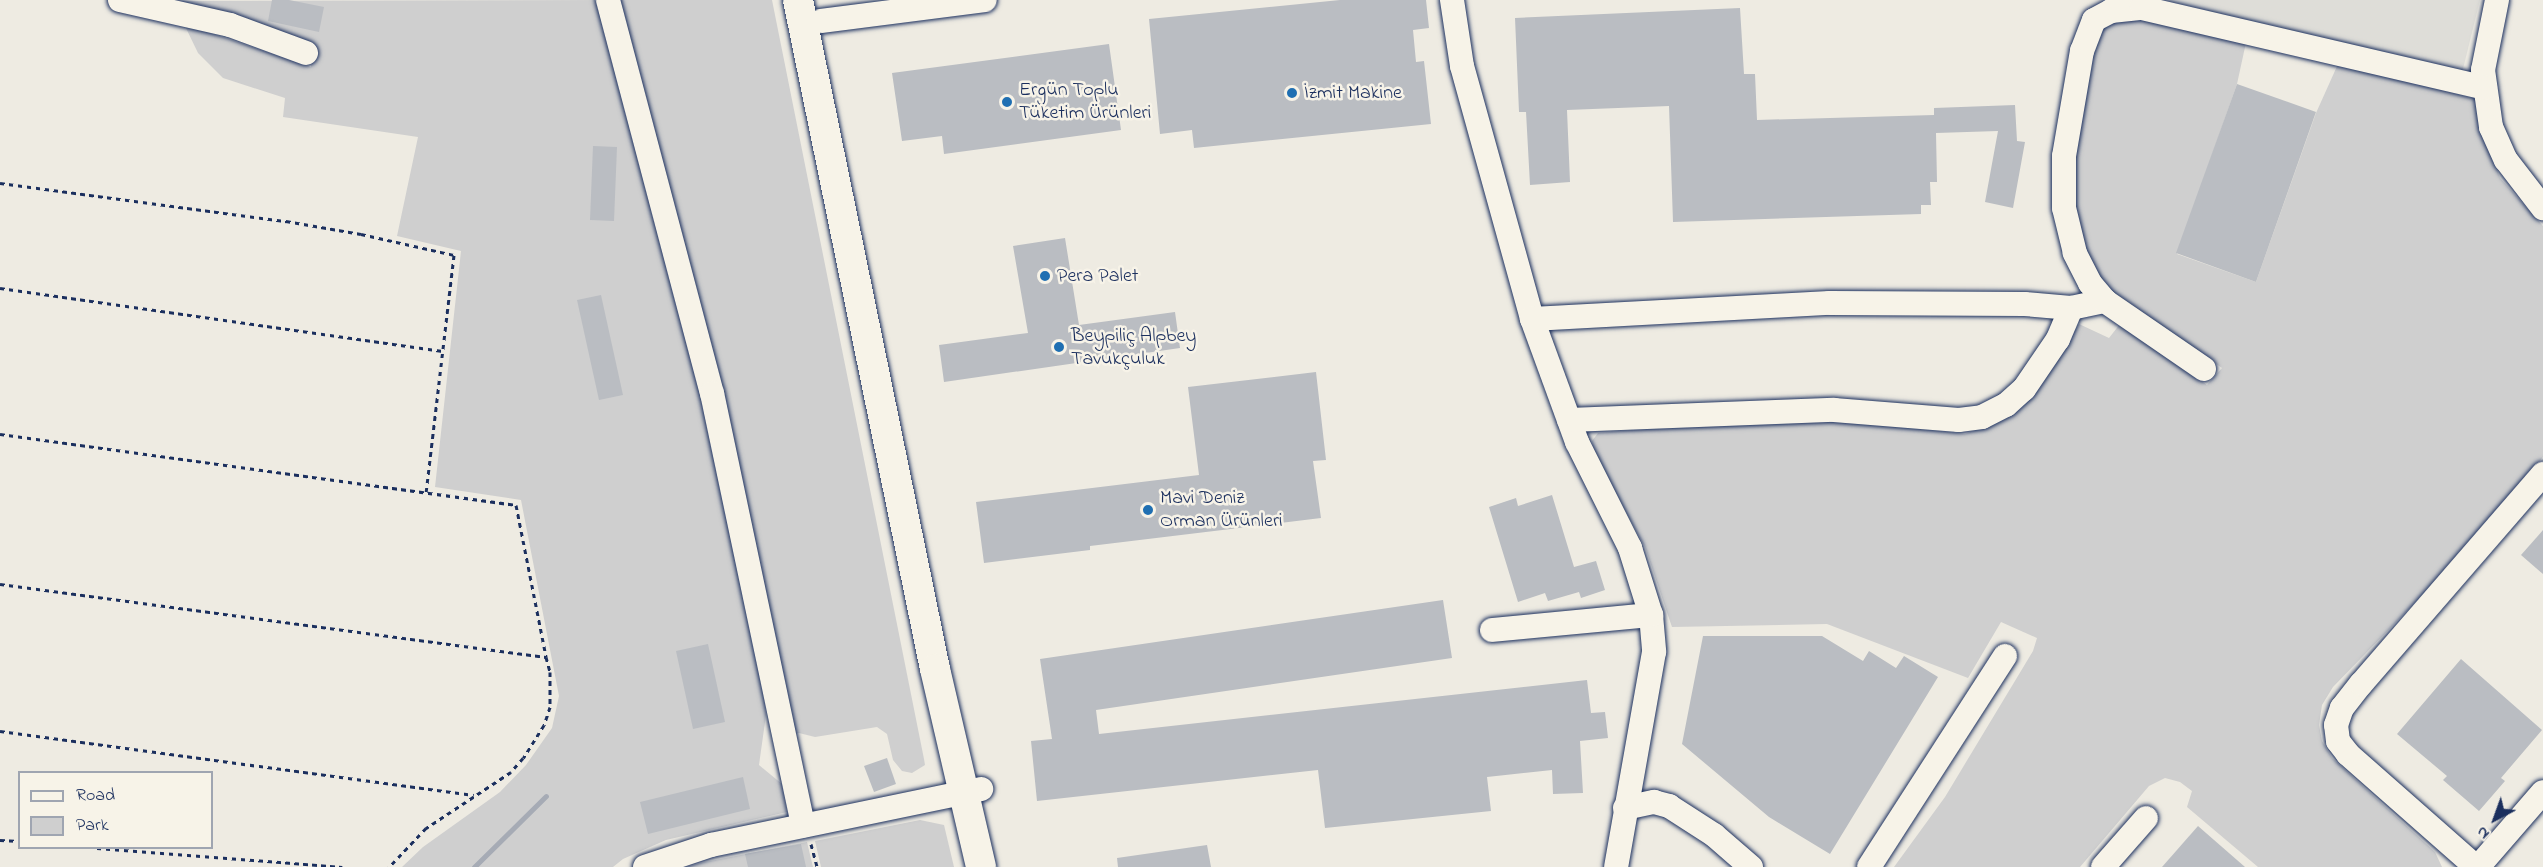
<!DOCTYPE html>
<meta charset="utf-8">
<style>
body{margin:0}
#map{position:relative;width:2543px;height:867px;overflow:hidden;background:#eeebe2;font-family:"Indie Flower",sans-serif}
div>[style]{position:absolute}
.built>*{inset:0;background:#deddd8}
.green>*{inset:0;background:#cfcfcf}
.stream>*{height:5px;margin:-2.5px;padding:0 2.5px;transform-origin:2.5px;border-radius:2.5px;background:#a6abb5}
.building>*{inset:0;background:#babdc2}
.path>*{height:3px;margin-top:-1.5px;transform-origin:0;background:repeating-linear-gradient(90deg,#1b2f5e 0 4.5px,transparent 0 9px)}
.roads{filter:drop-shadow(0 0 2px #1b2f5e) drop-shadow(0 0 2px #1b2f5e)}
.minor>*{height:24px;margin:-12px;padding:0 12px;transform-origin:12px;border-radius:12px;background:#f7f3e8}
.major>*{height:30px;margin:-15px;padding:0 15px;transform-origin:15px;border-radius:15px;background:#f7f3e8}
.dots>*{width:16px;height:16px;translate:-50% -50%;box-sizing:border-box;border:3px solid #f7f3e8;border-radius:50%}
span{translate:-50% -50%;white-space:nowrap;text-align:center;line-height:1.15;-webkit-text-stroke:5px #f7f3e8;paint-order:stroke}
.poi-label{font-size:20px;color:#1b2f5e}
.left{translate:0 -50%;text-align:left}
.legend{position:absolute;left:18px;top:771px;width:195px;height:78px;box-sizing:border-box;background:#f7f3e8;border:2px solid #9fa5b1;margin:0;padding:8px 10px;list-style:none;font-size:18px;color:#1b2f5e}
.legend li{display:flex;align-items:center;gap:12px;height:30px}
.legend b{width:30px;border:2px solid #9fa5b1}
.north{position:absolute;left:2465px;top:789px;width:60px;height:60px;-webkit-text-stroke:4px #f7f3e8;paint-order:stroke;rotate:221deg;font-size:16px;font-weight:700;line-height:24px;text-align:center;color:#1b2f5e}
.north::after{content:'';display:block;margin:auto;width:21px;height:27px;background:#1b2f5e;clip-path:polygon(50% 0,100% 100%,50% 72%,0 100%)}
</style>
<div id="map">
<div class="built">
<i style="clip-path:polygon(2167px 0,2480px 0,2461px 77px)"></i>
</div>
<div class="green">
<i style="clip-path:polygon(602px 0,669px 243px,763px 682px,766px 715px,759px 765px,782px 784px,787px 812px,666px 840px,623px 859px,613px 867px,402px 867px,423px 847px,500px 792px,526px 765px,552px 728px,559px 696px,521px 500px,435px 487px,461px 251px,397px 236px,418px 137px,283px 117px,285px 98px,223px 78px,198px 53px,184px 24px,311px 67px,312px 43px,161px 1px)"></i>
<i style="clip-path:polygon(612px 0,772px 0,924px 759px,925px 765px,912px 773px,902px 771px,893px 760px,887px 734px,877px 727px,815px 737px,799px 733px,790px 735px)"></i>
<i style="clip-path:polygon(2124px 11px,2247px 38px,2237px 84px,2177px 254px,2256px 282px,2316px 113px,2338px 64px,2476px 99px,2488px 145px,2500px 178px,2543px 226px,2543px 457px,2430px 587px,2333px 687px,2322px 705px,2319px 725px,2322px 741px,2332px 758px,2435px 852px,2442px 867px,2258px 867px,2187px 807px,2192px 791px,2180px 782px,2165px 778px,2149px 786px,2080px 867px,1894px 867px,1945px 797px,2033px 651px,2037px 638px,2001px 622px,1968px 678px,1827px 624px,1672px 627px,1645px 547px,1594px 453px,1592px 441px,1598px 433px,1803px 416px,1965px 434px,2005px 419px,2054px 363px,2079px 324px,2109px 338px,2120px 324px,2207px 385px,2222px 368px,2104px 285px,2084px 254px,2072px 212px,2069px 156px,2092px 33px)"></i>
<i style="clip-path:polygon(920px 820px,944px 825px,954px 867px,821px 867px,815px 841px)"></i>
<i style="clip-path:polygon(807px 842px,813px 867px,686px 867px,705px 862px)"></i>
</div>
<div class="stream">
<i style="left:474px;top:867px;width:101px;rotate:-44.6deg"></i>
</div>
<div class="building">
<i style="clip-path:polygon(272px 0,289px 0,324px 7px,319px 32px,268px 21px)"></i>
<i style="clip-path:polygon(1340px 0,1426px 0,1429px 28px,1413px 30px,1416px 62px,1424px 61px,1431px 124px,1194px 148px,1192px 130px,1160px 134px,1149px 19px)"></i>
<i style="clip-path:polygon(1740px 8px,1744px 74px,1755px 74px,1757px 120px,1934px 115px,1934px 108px,2015px 105px,2017px 141px,2025px 142px,2013px 208px,1985px 202px,1998px 131px,1936px 133px,1937px 182px,1930px 182px,1931px 205px,1921px 205px,1921px 214px,1673px 222px,1669px 106px,1567px 110px,1570px 182px,1530px 185px,1526px 112px,1519px 112px,1515px 18px)"></i>
<i style="clip-path:polygon(1109px 44px,1121px 130px,944px 154px,942px 136px,902px 141px,892px 73px)"></i>
<i style="clip-path:polygon(2237px 84px,2316px 112px,2256px 282px,2176px 253px)"></i>
<i style="clip-path:polygon(593px 146px,617px 147px,614px 221px,590px 220px)"></i>
<i style="clip-path:polygon(1065px 238px,1079px 325px,1175px 312px,1180px 348px,944px 382px,939px 345px,1028px 333px,1013px 246px)"></i>
<i style="clip-path:polygon(601px 295px,623px 395px,599px 400px,577px 300px)"></i>
<i style="clip-path:polygon(1316px 372px,1326px 460px,1313px 461px,1321px 518px,1090px 546px,1090px 550px,984px 563px,976px 502px,1199px 475px,1188px 387px)"></i>
<i style="clip-path:polygon(1552px 495px,1574px 567px,1596px 561px,1605px 590px,1581px 598px,1579px 592px,1548px 601px,1545px 593px,1518px 602px,1489px 507px,1516px 498px,1518px 506px)"></i>
<i style="clip-path:polygon(2543px 530px,2543px 574px,2521px 555px)"></i>
<i style="clip-path:polygon(1443px 600px,1452px 658px,1096px 710px,1099px 734px,1587px 680px,1591px 713px,1605px 712px,1608px 738px,1580px 741px,1583px 793px,1553px 794px,1552px 770px,1487px 777px,1491px 811px,1325px 828px,1318px 770px,1037px 801px,1031px 741px,1052px 739px,1040px 659px)"></i>
<i style="clip-path:polygon(1703px 636px,1822px 636px,1863px 661px,1869px 651px,1896px 668px,1904px 656px,1938px 677px,1830px 854px,1769px 817px,1682px 744px)"></i>
<i style="clip-path:polygon(708px 644px,725px 722px,693px 729px,676px 651px)"></i>
<i style="clip-path:polygon(2461px 659px,2542px 730px,2501px 778px,2505px 781px,2479px 811px,2443px 780px,2447px 776px,2397px 734px)"></i>
<i style="clip-path:polygon(887px 758px,896px 784px,874px 792px,864px 766px)"></i>
<i style="clip-path:polygon(743px 777px,750px 809px,648px 834px,640px 802px)"></i>
<i style="clip-path:polygon(2198px 826px,2245px 867px,2162px 867px)"></i>
<i style="clip-path:polygon(801px 844px,806px 867px,748px 867px,745px 854px)"></i>
<i style="clip-path:polygon(1207px 845px,1211px 867px,1118px 867px,1117px 858px)"></i>
</div>
<div class="path">
<i style="left:0;top:183px;width:289px;rotate:7.6deg"></i>
<i style="left:286px;top:221px;width:76px;rotate:9.8deg"></i>
<i style="left:361px;top:234px;width:95px;rotate:12.7deg"></i>
<i style="left:454px;top:255px;width:239px;rotate:96.7deg"></i>
<i style="left:0;top:288px;width:447px;rotate:8.1deg"></i>
<i style="left:0;top:434px;width:521px;rotate:7.83deg"></i>
<i style="left:516px;top:505px;width:155px;rotate:78.8deg"></i>
<i style="left:0;top:584px;width:551px;rotate:7.62deg"></i>
<i style="left:546px;top:657px;width:16px;rotate:75deg"></i>
<i style="left:550px;top:672px;width:35px;rotate:90deg"></i>
<i style="left:550px;top:707px;width:19px;rotate:108deg"></i>
<i style="left:544px;top:725px;width:39px;rotate:122deg"></i>
<i style="left:523px;top:758px;width:18px;rotate:131deg"></i>
<i style="left:511px;top:772px;width:102px;rotate:146.6deg"></i>
<i style="left:426px;top:828px;width:54px;rotate:133.5deg"></i>
<i style="left:0;top:731px;width:478px;rotate:7.7deg"></i>
<i style="left:0;top:840px;width:20px;rotate:3deg"></i>
<i style="left:811px;top:844px;width:24px;rotate:75deg"></i>
<i style="left:97px;top:848px;width:246px;rotate:4.4deg"></i>
</div>
<div class="roads">
<div class="minor">
<i style="left:120px;top:0;width:113px;rotate:12.8deg"></i>
<i style="left:230px;top:25px;width:81px;rotate:20.2deg"></i>
<i style="left:608px;top:0;width:407px;rotate:75.2deg"></i>
<i style="left:712px;top:393px;width:442px;rotate:78.1deg"></i>
<i style="left:1452px;top:0;width:67px;rotate:81.4deg"></i>
<i style="left:1462px;top:66px;width:263px;rotate:74.5deg"></i>
<i style="left:1532px;top:319px;width:131px;rotate:69.9deg"></i>
<i style="left:1577px;top:442px;width:119px;rotate:63.4deg"></i>
<i style="left:1630px;top:548px;width:70px;rotate:72.6deg"></i>
<i style="left:1651px;top:615px;width:37px;rotate:85deg"></i>
<i style="left:1654px;top:652px;width:218px;rotate:100deg"></i>
<i style="left:2497px;top:0;width:71px;rotate:101.3deg"></i>
<i style="left:2483px;top:70px;width:58px;rotate:82deg"></i>
<i style="left:2491px;top:127px;width:36px;rotate:66deg"></i>
<i style="left:2506px;top:160px;width:61px;rotate:52.4deg"></i>
<i style="left:821px;top:21px;width:165px;rotate:-7.3deg"></i>
<i style="left:1532px;top:319px;width:298px;rotate:-3.1deg"></i>
<i style="left:1830px;top:303px;width:195px;rotate:0.3deg"></i>
<i style="left:2025px;top:304px;width:46px;rotate:5deg"></i>
<i style="left:2071px;top:308px;width:35px;rotate:-12deg"></i>
<i style="left:2204px;top:369px;width:120px;rotate:-145.5deg"></i>
<i style="left:2105px;top:301px;width:23px;rotate:-130deg"></i>
<i style="left:2090px;top:283px;width:34px;rotate:-117deg"></i>
<i style="left:2075px;top:253px;width:46px;rotate:-103.7deg"></i>
<i style="left:2064px;top:208px;width:52px;rotate:-90deg"></i>
<i style="left:2064px;top:156px;width:107px;rotate:-80.3deg"></i>
<i style="left:2082px;top:51px;width:33px;rotate:-69deg"></i>
<i style="left:2094px;top:20px;width:19px;rotate:-28deg"></i>
<i style="left:2111px;top:11px;width:31px;rotate:-6deg"></i>
<i style="left:2142px;top:8px;width:352px;rotate:13.1deg"></i>
<i style="left:1569px;top:420px;width:265px;rotate:-2.2deg"></i>
<i style="left:1834px;top:410px;width:125px;rotate:4.6deg"></i>
<i style="left:1959px;top:420px;width:23px;rotate:-7deg"></i>
<i style="left:1982px;top:417px;width:27px;rotate:-27deg"></i>
<i style="left:2006px;top:405px;width:24px;rotate:-42deg"></i>
<i style="left:2024px;top:389px;width:60px;rotate:-55.8deg"></i>
<i style="left:2058px;top:339px;width:34px;rotate:-67deg"></i>
<i style="left:1492px;top:630px;width:160px;rotate:-5.4deg"></i>
<i style="left:1625px;top:808px;width:30px;rotate:-12deg"></i>
<i style="left:1654px;top:802px;width:16px;rotate:15deg"></i>
<i style="left:1669px;top:806px;width:54px;rotate:32.8deg"></i>
<i style="left:1714px;top:835px;width:49px;rotate:40.9deg"></i>
<i style="left:645px;top:867px;width:70px;rotate:-18.4deg"></i>
<i style="left:711px;top:845px;width:276px;rotate:-11.7deg"></i>
<i style="left:1869px;top:867px;width:251px;rotate:-57.2deg"></i>
<i style="left:2103px;top:867px;width:65px;rotate:-48.7deg"></i>
<i style="left:2476px;top:867px;width:171px;rotate:-138.6deg"></i>
<i style="left:2348px;top:754px;width:16px;rotate:-128deg"></i>
<i style="left:2338px;top:741px;width:16px;rotate:-97deg"></i>
<i style="left:2336px;top:725px;width:18px;rotate:-71deg"></i>
<i style="left:2342px;top:708px;width:31px;rotate:-52deg"></i>
<i style="left:2361px;top:684px;width:278px;rotate:-49.1deg"></i>
<i style="left:2478px;top:867px;width:99px;rotate:-49.1deg"></i>
</div>
<div class="major">
<i style="left:798px;top:0;width:683px;rotate:78.43deg"></i>
<i style="left:935px;top:669px;width:203px;rotate:76.9deg"></i>
</div>
</div>
<div class="dots">
<i style="left:1292px;top:93px;background:#1f6fb2"></i>
<i style="left:1007px;top:102px;background:#1f6fb2"></i>
<i style="left:1045px;top:276px;background:#1f6fb2"></i>
<i style="left:1059px;top:347px;background:#1f6fb2"></i>
<i style="left:1148px;top:510px;background:#1f6fb2"></i>
</div>
<div class="poi-label">
<span class="left" style="left:1019px;top:102px">Ergün Toplu<br>Tüketim Ürünleri</span>
<span class="left" style="left:1304px;top:93px">İzmit Makine</span>
<span class="left" style="left:1057px;top:276px">Pera Palet</span>
<span class="left" style="left:1071px;top:348px">Beypiliç Alpbey<br>Tavukçuluk</span>
<span class="left" style="left:1160px;top:510px">Mavi Deniz<br>Orman Ürünleri</span>
</div>
<ul class="legend">
<li><b style="height:8px;background:#f7f3e8"></b>Road</li>
<li><b style="height:16px;background:#cfcfcf"></b>Park</li>
</ul>
<div class="north">N</div>
</div>
